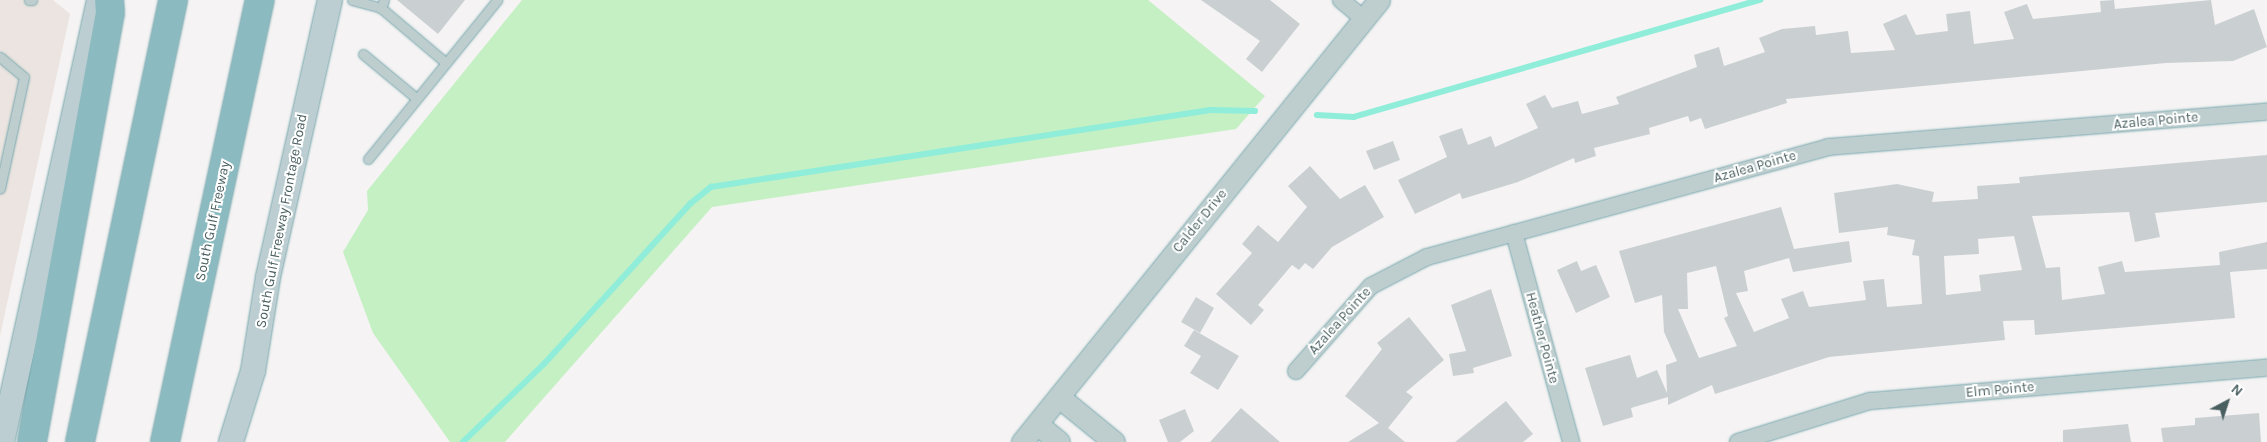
<!DOCTYPE html>
<style>
body{margin:0}
#map{position:relative;width:2267px;height:442px;overflow:hidden;background:#f5f3f3;font-family:Karla,sans-serif}
div>[style]{position:absolute}
.commercial>*{inset:0;background:#ebe4e0}
.green>*{inset:0;background:#c4f0c3}
.stream>*{height:5.5px;margin:-2.75px;padding:0 2.75px;transform-origin:2.75px;border-radius:2.75px;background:#90edda}
.building>*{inset:0;background:#cad0d2}
.roads{filter:drop-shadow(0 0 1px #76a6ac) drop-shadow(0 0 1px #76a6ac)}
.service>*{height:9px;margin:-4.5px;padding:0 4.5px;transform-origin:4.5px;border-radius:4.5px;background:#bececf}
.minor>*{height:16px;margin:-8px;padding:0 8px;transform-origin:8px;border-radius:8px;background:#bececf}
.tertiary>*{height:21px;margin:-10.5px;padding:0 10.5px;transform-origin:10.5px;border-radius:10.5px;background:#bececf}
.secondary>*{height:24px;margin:-12px;padding:0 12px;transform-origin:12px;border-radius:12px;background:#bcced1}
.motorway>*{height:28px;margin:-14px;padding:0 14px;transform-origin:14px;border-radius:14px;background:#8bbbc0}
span{translate:-50% -50%;white-space:nowrap;text-align:center;line-height:1.15;-webkit-text-stroke:4px #fff;paint-order:stroke}
.street-label{font-size:14px;color:#4a5f60}
.north{position:absolute;left:2202px;top:377px;width:50px;height:50px;-webkit-text-stroke:4px #fff;paint-order:stroke;rotate:40deg;font-size:14px;font-weight:700;line-height:20px;text-align:center;color:#4a5f60}
.north::after{content:'';display:block;margin:auto;width:18px;height:22px;background:#4a5f60;clip-path:polygon(50% 0,100% 100%,50% 72%,0 100%)}
</style>
<div id="map">
<div class="commercial">
<i style="clip-path:polygon(0 0,53px 0,70px 14px,0 336px)"></i>
</div>
<div class="green">
<i style="clip-path:polygon(522px 0,1148px 0,1265px 96px,1236px 129px,712px 207px,505px 442px,450px 442px,373px 333px,343px 252px,368px 210px,367px 191px)"></i>
</div>
<div class="stream">
<i style="left:1317px;top:115px;width:37px;rotate:3deg"></i>
<i style="left:1354px;top:117px;width:423px;rotate:-16.1deg"></i>
<i style="left:463px;top:442px;width:112px;rotate:-43.9deg"></i>
<i style="left:544px;top:364px;width:217px;rotate:-47.6deg"></i>
<i style="left:690px;top:204px;width:27px;rotate:-39deg"></i>
<i style="left:711px;top:187px;width:505px;rotate:-8.77deg"></i>
<i style="left:1210px;top:110px;width:45px;rotate:1.3deg"></i>
</div>
<div class="building">
<i style="clip-path:polygon(397px 0,465px 0,438px 34px)"></i>
<i style="clip-path:polygon(1201px 0,1270px 0,1300px 24px,1262px 72px,1246px 59px,1260px 41px)"></i>
<i style="clip-path:polygon(2114px 0,2115px 9px,2211px 0,2215px 25px,2254px 9px,2267px 47px,2233px 61px,2166px 63px,1786px 99px,1787px 103px,1705px 129px,1701px 118px,1690px 122px,1688px 116px,1649px 128px,1650px 134px,1594px 148px,1596px 156px,1575px 163px,1574px 158px,1518px 182px,1462px 199px,1460px 193px,1415px 214px,1398px 180px,1447px 157px,1439px 136px,1462px 128px,1468px 145px,1491px 136px,1495px 147px,1538px 128px,1526px 104px,1545px 95px,1552px 108px,1578px 101px,1582px 114px,1619px 104px,1616px 97px,1697px 67px,1694px 55px,1719px 47px,1724px 66px,1765px 52px,1759px 38px,1782px 29px,1815px 26px,1816px 35px,1848px 31px,1851px 53px,1895px 50px,1883px 24px,1906px 14px,1916px 35px,1948px 31px,1946px 14px,1970px 11px,1974px 44px,2014px 39px,2004px 12px,2027px 4px,2033px 19px,2101px 12px,2100px 1px)"></i>
<i style="clip-path:polygon(1393px 141px,1400px 160px,1374px 170px,1366px 151px)"></i>
<i style="clip-path:polygon(evenodd,2267px 155px,2267px 202px,2155px 213px,2160px 237px,2135px 242px,2129px 212px,2032px 216px,2046px 268px,2060px 267px,2062px 300px,2105px 294px,2098px 267px,2122px 261px,2125px 272px,2220px 265px,2219px 252px,2267px 242px,2267px 269px,2230px 272px,2235px 318px,2035px 335px,2034px 320px,2003px 321px,2005px 340px,1829px 357px,1715px 394px,1712px 385px,1668px 405px,1668px 397px,1631px 408px,1633px 417px,1603px 426px,1585px 368px,1630px 355px,1637px 378px,1657px 370px,1667px 393px,1666px 365px,1677px 361px,1664px 332px,1662px 295px,1635px 303px,1619px 251px,1781px 207px,1794px 249px,1849px 241px,1852px 262px,1793px 272px,1789px 258px,1744px 271px,1748px 291px,1736px 293px,1754px 332px,1789px 318px,1781px 299px,1803px 291px,1809px 307px,1866px 300px,1863px 281px,1884px 279px,1887px 307px,1922px 304px,1919px 256px,1912px 255px,1915px 240px,1887px 235px,1888px 227px,1839px 233px,1834px 193px,1897px 184px,1934px 192px,1932px 202px,1978px 199px,1977px 186px,2020px 183px,2019px 177px,2267px 155px,2014px 236px,2022px 270px,1979px 275px,1981px 291px,1946px 295px,1944px 256px,1979px 254px,1978px 239px,2014px 236px,2267px 155px,1716px 266px,1728px 316px,1724px 318px,1737px 346px,1699px 358px,1678px 309px,1688px 309px,1687px 273px,1716px 266px)"></i>
<i style="clip-path:polygon(1310px 166px,1340px 199px,1365px 185px,1384px 217px,1332px 247px,1313px 269px,1305px 263px,1299px 270px,1292px 265px,1258px 305px,1264px 310px,1251px 325px,1216px 294px,1252px 253px,1242px 244px,1258px 225px,1278px 242px,1307px 207px,1288px 186px)"></i>
<i style="clip-path:polygon(1577px 261px,1581px 271px,1596px 265px,1610px 297px,1576px 313px,1557px 270px)"></i>
<i style="clip-path:polygon(1491px 289px,1512px 356px,1473px 368px,1474px 373px,1453px 376px,1449px 354px,1466px 351px,1451px 305px)"></i>
<i style="clip-path:polygon(1196px 297px,1214px 308px,1200px 333px,1181px 322px)"></i>
<i style="clip-path:polygon(1409px 317px,1444px 360px,1406px 392px,1413px 397px,1388px 428px,1405px 442px,1348px 442px,1379px 423px,1345px 396px,1382px 349px,1377px 343px)"></i>
<i style="clip-path:polygon(1194px 330px,1239px 356px,1218px 390px,1190px 373px,1201px 356px,1184px 346px)"></i>
<i style="clip-path:polygon(1506px 401px,1533px 434px,1523px 442px,1455px 442px)"></i>
<i style="clip-path:polygon(1241px 408px,1280px 442px,1210px 442px)"></i>
<i style="clip-path:polygon(1185px 409px,1194px 431px,1180px 442px,1168px 442px,1159px 420px)"></i>
<i style="clip-path:polygon(2259px 413px,2261px 442px,2163px 442px,2161px 428px,2195px 425px,2195px 418px)"></i>
<i style="clip-path:polygon(2128px 424px,2131px 442px,2063px 442px,2063px 430px)"></i>
</div>
<div class="roads">
<div class="service">
<i style="left:29px;top:0;width:3px"></i>
<i style="left:352px;top:0;width:30px;rotate:15deg"></i>
<i style="left:384px;top:0;width:9px;rotate:111deg"></i>
<i style="left:381px;top:8px;width:84px;rotate:40.2deg"></i>
<i style="left:363px;top:54px;width:69px;rotate:39.7deg"></i>
<i style="left:0;top:57px;width:31px;rotate:40deg"></i>
<i style="left:24px;top:77px;width:114px;rotate:102.2deg"></i>
<i style="left:368px;top:159px;width:205px;rotate:-50.9deg"></i>
</div>
<div class="minor">
<i style="left:1341px;top:0;width:30px;rotate:40deg"></i>
<i style="left:1514px;top:233px;width:217px;rotate:74.7deg"></i>
<i style="left:1296px;top:371px;width:113px;rotate:-48.6deg"></i>
<i style="left:1371px;top:286px;width:63px;rotate:-27.4deg"></i>
<i style="left:1427px;top:257px;width:416px;rotate:-15.3deg"></i>
<i style="left:1828px;top:147px;width:440px;rotate:-4.6deg"></i>
<i style="left:1738px;top:442px;width:138px;rotate:-17.3deg"></i>
<i style="left:1870px;top:401px;width:398px;rotate:-4.8deg"></i>
</div>
<div class="tertiary">
<i style="left:1059px;top:397px;width:71px;rotate:39.3deg"></i>
<i style="left:1037px;top:424px;width:28px;rotate:39deg"></i>
<i style="left:1022px;top:442px;width:568px;rotate:-51.07deg"></i>
</div>
<div class="secondary">
<i style="left:2px;top:442px;width:453px;rotate:-77.6deg"></i>
<i style="left:231px;top:442px;width:74px;rotate:-72.8deg"></i>
<i style="left:253px;top:371px;width:95px;rotate:-80.9deg"></i>
<i style="left:268px;top:277px;width:284px;rotate:-77.4deg"></i>
</div>
<div class="motorway">
<i style="left:32px;top:442px;width:436px;rotate:-79.7deg"></i>
<i style="left:110px;top:13px;width:13px;rotate:-94deg"></i>
<i style="left:80px;top:442px;width:452px;rotate:-78.1deg"></i>
<i style="left:165px;top:442px;width:452px;rotate:-77.9deg"></i>
</div>
</div>
<div class="street-label">
<span style="left:2156px;top:121px;rotate:-5deg">Azalea Pointe</span>
<span style="left:1755px;top:167px;rotate:-16deg">Azalea Pointe</span>
<span style="left:213px;top:221px;rotate:-78deg">South Gulf Freeway</span>
<span style="left:282px;top:221px;rotate:-79deg">South Gulf Freeway Frontage Road</span>
<span style="left:1200px;top:221px;rotate:-51deg">Calder Drive</span>
<span style="left:1340px;top:321px;rotate:-48deg">Azalea Pointe</span>
<span style="left:1542px;top:338px;rotate:75deg">Heather Pointe</span>
<span style="left:2000px;top:390px;rotate:-5deg">Elm Pointe</span>
</div>
<div class="north">N</div>
</div>
